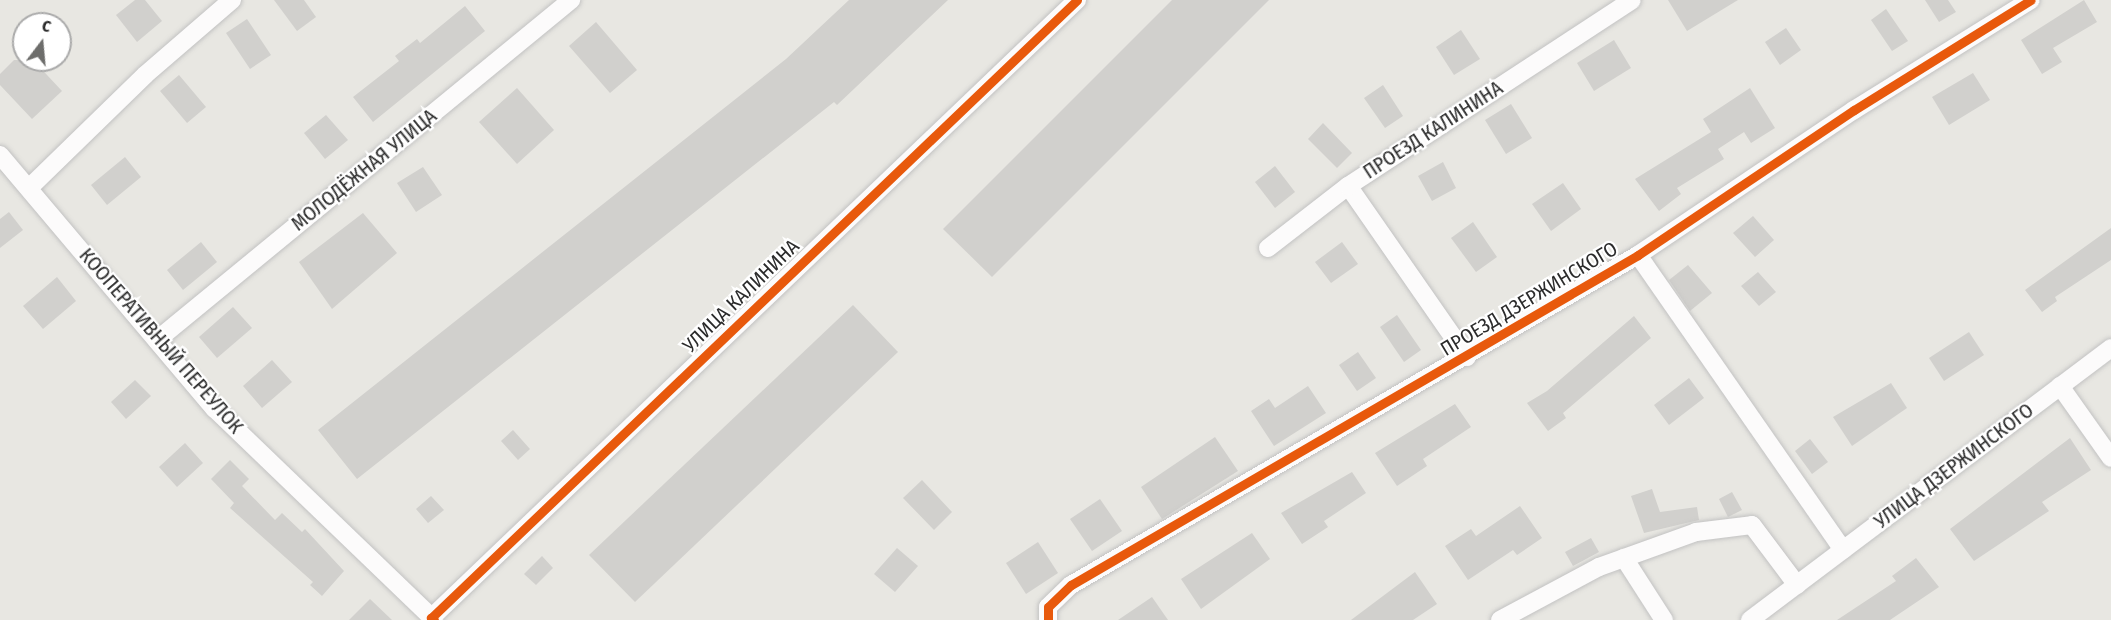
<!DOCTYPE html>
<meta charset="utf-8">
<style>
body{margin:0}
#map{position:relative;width:2111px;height:620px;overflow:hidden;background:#e8e7e2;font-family:"Fira Sans Condensed",sans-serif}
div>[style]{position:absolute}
.building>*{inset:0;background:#d1d0cd}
.roads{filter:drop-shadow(0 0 2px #c2c2c2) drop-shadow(0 0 2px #c2c2c2)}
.street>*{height:18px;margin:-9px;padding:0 9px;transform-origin:9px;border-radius:9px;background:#fcfbfb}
.cycleway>*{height:9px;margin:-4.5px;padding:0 4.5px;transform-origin:4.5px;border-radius:4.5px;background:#e8590c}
span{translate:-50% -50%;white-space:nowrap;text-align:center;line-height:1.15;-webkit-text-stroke:4.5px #fff;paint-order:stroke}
.street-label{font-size:20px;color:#2b2b2b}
.north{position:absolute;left:12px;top:12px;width:60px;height:60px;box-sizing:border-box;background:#fff;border:2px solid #aaa;border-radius:50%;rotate:16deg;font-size:16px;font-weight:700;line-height:24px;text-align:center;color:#2b2b2b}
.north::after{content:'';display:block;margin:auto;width:21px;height:27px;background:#6d6d6b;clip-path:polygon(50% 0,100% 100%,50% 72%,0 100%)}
</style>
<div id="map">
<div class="building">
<i style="clip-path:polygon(135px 0,145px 0,162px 21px,137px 42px,116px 15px)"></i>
<i style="clip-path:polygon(274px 0,304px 0,316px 17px,297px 31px)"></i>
<i style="clip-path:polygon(849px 0,948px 0,837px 105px,834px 102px,357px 479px,318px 430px,786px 59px)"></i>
<i style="clip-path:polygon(1172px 0,1269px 0,992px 277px,943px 229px)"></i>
<i style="clip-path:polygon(1668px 0,1738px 0,1687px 31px)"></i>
<i style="clip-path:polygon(1925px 0,1948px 0,1956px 12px,1939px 22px)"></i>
<i style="clip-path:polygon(2084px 0,2097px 22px,2053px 48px,2062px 62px,2042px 74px,2021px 40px)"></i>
<i style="clip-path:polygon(465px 6px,485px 31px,373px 122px,353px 97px,399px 61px,395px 56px,417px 39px,420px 43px)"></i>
<i style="clip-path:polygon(1886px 9px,1908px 41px,1892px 51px,1871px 20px)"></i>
<i style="clip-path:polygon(247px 19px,271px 55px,250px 69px,226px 33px)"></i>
<i style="clip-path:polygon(596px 22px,637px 70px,610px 93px,569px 46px)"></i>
<i style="clip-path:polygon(1786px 28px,1801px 50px,1780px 65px,1765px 42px)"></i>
<i style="clip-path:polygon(1461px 30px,1480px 59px,1454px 75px,1436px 47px)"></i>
<i style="clip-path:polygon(1614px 40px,1631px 68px,1594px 91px,1577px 63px)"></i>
<i style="clip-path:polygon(14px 60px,33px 60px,62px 91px,32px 119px,0 85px,0 74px)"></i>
<i style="clip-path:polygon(1973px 73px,1990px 100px,1949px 125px,1932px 97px)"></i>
<i style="clip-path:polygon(179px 75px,206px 107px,187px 123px,160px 91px)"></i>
<i style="clip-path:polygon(1383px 85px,1403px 116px,1385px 128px,1364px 98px)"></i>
<i style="clip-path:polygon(517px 88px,554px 130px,517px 164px,479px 122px)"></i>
<i style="clip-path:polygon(1750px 88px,1775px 128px,1751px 143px,1744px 132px,1718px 149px,1724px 159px,1677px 188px,1681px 194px,1659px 211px,1635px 179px,1711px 132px,1703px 119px)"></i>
<i style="clip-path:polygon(1511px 104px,1532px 138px,1506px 154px,1485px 120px)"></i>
<i style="clip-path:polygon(326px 115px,348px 140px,325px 159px,304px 133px)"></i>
<i style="clip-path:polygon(1323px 123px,1352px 153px,1337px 168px,1308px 139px)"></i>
<i style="clip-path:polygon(125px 157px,141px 177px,107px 205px,91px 185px)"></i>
<i style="clip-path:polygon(1443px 162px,1456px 188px,1432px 201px,1418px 176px)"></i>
<i style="clip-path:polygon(1275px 166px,1295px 192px,1275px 208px,1255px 182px)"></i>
<i style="clip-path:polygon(423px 167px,442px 195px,416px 212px,397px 183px)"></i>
<i style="clip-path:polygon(1563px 183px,1581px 209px,1551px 231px,1532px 204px)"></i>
<i style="clip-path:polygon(9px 212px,23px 230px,0 248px,0 219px)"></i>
<i style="clip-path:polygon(363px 213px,397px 253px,332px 309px,299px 262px)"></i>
<i style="clip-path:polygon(1753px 216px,1774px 240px,1755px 257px,1733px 233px)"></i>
<i style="clip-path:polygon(1473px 222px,1497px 257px,1476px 272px,1451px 238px)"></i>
<i style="clip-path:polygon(2111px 228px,2111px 260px,2055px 297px,2057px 301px,2042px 312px,2025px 290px)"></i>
<i style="clip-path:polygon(201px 242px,217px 262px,183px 290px,167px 270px)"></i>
<i style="clip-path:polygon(1342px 242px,1358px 264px,1331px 283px,1315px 262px)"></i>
<i style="clip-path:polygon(1688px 265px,1712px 293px,1690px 311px,1669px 280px)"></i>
<i style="clip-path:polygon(1758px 272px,1776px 292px,1759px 306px,1741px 286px)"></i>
<i style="clip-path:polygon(57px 277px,76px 301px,43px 329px,23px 306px)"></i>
<i style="clip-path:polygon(853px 305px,898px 352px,635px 602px,589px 555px)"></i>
<i style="clip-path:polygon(233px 307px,252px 328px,217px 358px,199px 337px)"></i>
<i style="clip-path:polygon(1397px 315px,1421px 350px,1404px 362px,1380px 327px)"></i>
<i style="clip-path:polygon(1634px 316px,1651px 338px,1563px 413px,1566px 418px,1548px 431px,1527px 403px,1547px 391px)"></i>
<i style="clip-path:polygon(1969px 332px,1984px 355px,1944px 381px,1929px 358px)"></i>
<i style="clip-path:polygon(1358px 352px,1376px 378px,1357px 391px,1339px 365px)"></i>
<i style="clip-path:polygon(272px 360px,292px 382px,262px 408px,243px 386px)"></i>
<i style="clip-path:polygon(1689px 378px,1704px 398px,1669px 425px,1654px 405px)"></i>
<i style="clip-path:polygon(135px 380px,151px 396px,126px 419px,111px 402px)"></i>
<i style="clip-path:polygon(1891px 383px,1907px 408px,1852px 446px,1833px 417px)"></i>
<i style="clip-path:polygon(1308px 386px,1326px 413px,1274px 446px,1251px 411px,1269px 399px,1275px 408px)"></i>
<i style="clip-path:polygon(1455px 404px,1471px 427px,1423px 459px,1427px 466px,1397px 486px,1375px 453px)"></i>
<i style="clip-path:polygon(513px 430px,530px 449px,518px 460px,501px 441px)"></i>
<i style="clip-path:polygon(1215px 437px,1238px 471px,1162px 519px,1141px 487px)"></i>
<i style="clip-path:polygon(2070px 438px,2091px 470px,2042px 502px,2049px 511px,1974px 561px,1950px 529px)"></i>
<i style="clip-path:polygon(1810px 439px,1828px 462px,1812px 474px,1795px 451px)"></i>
<i style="clip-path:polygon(185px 443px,203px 463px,177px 487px,159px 467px)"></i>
<i style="clip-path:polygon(230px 460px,249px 479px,242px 486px,275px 520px,282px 513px,302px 532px,305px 529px,344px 571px,322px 596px,310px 585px,313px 582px,230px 508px,234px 503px,211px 479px)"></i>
<i style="clip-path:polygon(1352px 472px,1366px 493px,1324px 521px,1328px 527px,1302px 544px,1281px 513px)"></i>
<i style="clip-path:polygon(922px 480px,952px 512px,934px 530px,903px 498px)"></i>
<i style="clip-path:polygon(1652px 489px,1660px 512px,1697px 507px,1699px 520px,1644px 533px,1631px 496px)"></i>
<i style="clip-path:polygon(1732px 492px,1742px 510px,1728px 517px,1719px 499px)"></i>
<i style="clip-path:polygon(431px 496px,444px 510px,428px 523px,416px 509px)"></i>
<i style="clip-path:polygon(1100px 499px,1122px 531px,1092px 551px,1070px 519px)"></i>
<i style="clip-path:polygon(1520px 506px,1542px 538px,1517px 555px,1513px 550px,1468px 580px,1445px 546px,1471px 529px,1476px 536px)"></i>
<i style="clip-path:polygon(1252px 533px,1270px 559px,1201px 609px,1181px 579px)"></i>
<i style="clip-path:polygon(1591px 538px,1599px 552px,1573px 566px,1565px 552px)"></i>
<i style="clip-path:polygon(1038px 542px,1058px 573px,1026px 594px,1006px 563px)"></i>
<i style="clip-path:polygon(897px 548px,918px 566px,895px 592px,874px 574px)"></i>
<i style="clip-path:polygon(542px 556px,553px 568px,536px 585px,524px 574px)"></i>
<i style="clip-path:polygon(1916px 558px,1939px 587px,1890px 620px,1837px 620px,1896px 581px,1892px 576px)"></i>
<i style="clip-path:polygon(1415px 572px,1437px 604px,1413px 620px,1351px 620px)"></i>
<i style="clip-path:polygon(1152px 597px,1168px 620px,1118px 620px)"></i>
<i style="clip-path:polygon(370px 599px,392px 620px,349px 620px)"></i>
</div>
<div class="roads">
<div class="street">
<i style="left:0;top:155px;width:333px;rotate:49.8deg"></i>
<i style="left:215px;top:409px;width:304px;rotate:43.9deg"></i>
<i style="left:29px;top:188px;width:162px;rotate:-44.2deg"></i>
<i style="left:145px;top:75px;width:115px;rotate:-40.8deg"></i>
<i style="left:1268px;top:248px;width:101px;rotate:-37.8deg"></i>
<i style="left:1638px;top:255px;width:359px;rotate:55.2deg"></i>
<i style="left:157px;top:340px;width:536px;rotate:-39.39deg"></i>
<i style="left:1467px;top:357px;width:208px;rotate:-124.8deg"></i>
<i style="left:1348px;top:186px;width:339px;rotate:-33.2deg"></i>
<i style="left:2060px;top:386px;width:88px;rotate:54.7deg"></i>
<i style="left:1624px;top:558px;width:74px;rotate:57.2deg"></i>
<i style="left:431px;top:618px;width:894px;rotate:-43.73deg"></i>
<i style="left:1048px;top:620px;width:13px;rotate:-90deg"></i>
<i style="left:1048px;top:607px;width:32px;rotate:-44deg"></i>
<i style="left:1071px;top:585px;width:656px;rotate:-30.2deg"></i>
<i style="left:1638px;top:255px;width:260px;rotate:-33.9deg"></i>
<i style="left:1854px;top:110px;width:208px;rotate:-31.9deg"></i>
<i style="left:1500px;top:620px;width:112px;rotate:-28.2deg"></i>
<i style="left:1599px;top:567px;width:103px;rotate:-19.8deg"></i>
<i style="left:1696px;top:532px;width:56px;rotate:-7.1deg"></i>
<i style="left:1752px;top:525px;width:75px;rotate:53.1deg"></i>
<i style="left:1750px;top:620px;width:452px;rotate:-37deg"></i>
</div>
</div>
<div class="cycleway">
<i style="left:434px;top:620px;width:4px;rotate:-146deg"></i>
<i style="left:431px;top:618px;width:894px;rotate:-43.73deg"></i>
<i style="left:1048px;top:620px;width:13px;rotate:-90deg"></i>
<i style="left:1048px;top:607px;width:32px;rotate:-44deg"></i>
<i style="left:1071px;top:585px;width:656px;rotate:-30.2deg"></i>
<i style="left:1638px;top:255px;width:260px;rotate:-33.9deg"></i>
<i style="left:1854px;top:110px;width:208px;rotate:-31.9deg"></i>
</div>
<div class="street-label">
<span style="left:1433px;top:130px;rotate:-33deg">ПРОЕЗД КАЛИНИНА</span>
<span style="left:364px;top:170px;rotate:-39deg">МОЛОДЁЖНАЯ УЛИЦА</span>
<span style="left:741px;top:296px;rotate:-44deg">УЛИЦА КАЛИНИНА</span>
<span style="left:1529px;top:299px;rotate:-31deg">ПРОЕЗД ДЗЕРЖИНСКОГО</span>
<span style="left:161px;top:341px;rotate:49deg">КООПЕРАТИВНЫЙ ПЕРЕУЛОК</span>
<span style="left:1954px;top:466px;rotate:-37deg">УЛИЦА ДЗЕРЖИНСКОГО</span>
</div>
<div class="north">С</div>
</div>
